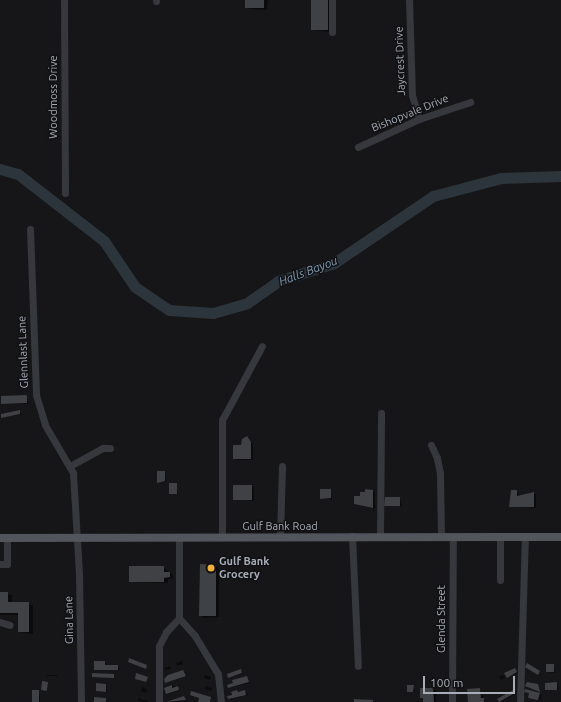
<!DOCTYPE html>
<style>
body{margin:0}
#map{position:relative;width:561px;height:702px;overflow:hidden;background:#161618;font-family:Ubuntu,sans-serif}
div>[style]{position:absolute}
.shadow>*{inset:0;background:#0007}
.river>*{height:11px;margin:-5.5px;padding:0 5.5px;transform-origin:5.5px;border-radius:5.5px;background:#2c353c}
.building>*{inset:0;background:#404145}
.minor>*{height:7px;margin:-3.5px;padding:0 3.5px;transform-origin:3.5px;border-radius:3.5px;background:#37383d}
.major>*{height:8px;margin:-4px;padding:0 4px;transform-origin:4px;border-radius:4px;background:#53555c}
.dots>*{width:11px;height:11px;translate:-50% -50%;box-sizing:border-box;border:2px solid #111113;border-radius:50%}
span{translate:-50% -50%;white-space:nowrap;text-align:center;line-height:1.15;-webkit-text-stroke:3px #111113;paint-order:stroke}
.street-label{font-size:11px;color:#a8adb8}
.poi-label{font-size:11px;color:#a8adb8;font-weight:700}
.left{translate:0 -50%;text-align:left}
.water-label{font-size:12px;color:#7f9bb3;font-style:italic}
.scale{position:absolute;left:423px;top:676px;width:92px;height:18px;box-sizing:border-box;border:2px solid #a8adb8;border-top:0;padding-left:5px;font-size:12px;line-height:14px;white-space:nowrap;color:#a8adb8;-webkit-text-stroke:3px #111113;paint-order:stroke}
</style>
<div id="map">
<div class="shadow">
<i style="clip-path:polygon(246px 0,268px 0,267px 10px,250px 9px,246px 7px)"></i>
<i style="clip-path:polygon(312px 0,332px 0,332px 32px,312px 30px)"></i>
<i style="clip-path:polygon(26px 396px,29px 404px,2px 404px)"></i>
<i style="clip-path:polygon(19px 411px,22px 414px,2px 417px)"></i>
<i style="clip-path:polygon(247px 437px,253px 444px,253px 460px,237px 460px,234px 458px)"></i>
<i style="clip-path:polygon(165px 472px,166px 482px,158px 482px)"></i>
<i style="clip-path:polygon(176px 484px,178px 494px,170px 493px)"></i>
<i style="clip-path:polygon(251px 486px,254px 488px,254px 501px,234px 499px)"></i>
<i style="clip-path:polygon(331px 490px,332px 499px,321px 498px)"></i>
<i style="clip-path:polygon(373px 491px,375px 493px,375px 509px,355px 504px,355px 497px)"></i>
<i style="clip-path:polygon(517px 491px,519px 496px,536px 494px,536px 508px,510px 506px)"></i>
<i style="clip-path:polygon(386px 498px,400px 498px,402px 506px,387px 506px)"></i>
<i style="clip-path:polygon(216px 566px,219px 568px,219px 617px,204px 618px,200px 615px)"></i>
<i style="clip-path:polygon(163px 567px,173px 575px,173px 579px,168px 579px,168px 583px,130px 582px)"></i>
<i style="clip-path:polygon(0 593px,12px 595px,12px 603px,33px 605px,33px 634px,19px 632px,19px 615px,0 615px)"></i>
<i style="clip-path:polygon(182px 661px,183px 664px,177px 666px,176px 663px)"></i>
<i style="clip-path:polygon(105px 662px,106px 666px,119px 667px,119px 670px,95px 669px)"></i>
<i style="clip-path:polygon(554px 665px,555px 673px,547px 672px)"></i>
<i style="clip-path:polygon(170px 666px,171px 669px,166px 670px,165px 668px)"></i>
<i style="clip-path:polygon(515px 669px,518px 673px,507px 677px)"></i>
<i style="clip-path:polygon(241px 670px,243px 674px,229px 677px)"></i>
<i style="clip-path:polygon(183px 671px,187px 676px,166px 682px)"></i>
<i style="clip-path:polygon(46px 675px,58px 675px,58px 676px,47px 676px)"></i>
<i style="clip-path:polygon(205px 675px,211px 677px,210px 680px,204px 678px)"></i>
<i style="clip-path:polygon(503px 675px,505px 678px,501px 680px,499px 677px)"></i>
<i style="clip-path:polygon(247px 677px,250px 683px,229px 688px)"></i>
<i style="clip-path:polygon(48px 683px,48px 691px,44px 690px)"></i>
<i style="clip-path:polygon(546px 684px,557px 683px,559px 690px,548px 690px)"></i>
<i style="clip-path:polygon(106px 685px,107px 692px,97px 691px)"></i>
<i style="clip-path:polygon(172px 686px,178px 687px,180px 691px,167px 694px)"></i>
<i style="clip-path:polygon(205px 686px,212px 688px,211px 691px,205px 689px)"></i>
<i style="clip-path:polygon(413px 686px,415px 692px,408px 691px)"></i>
<i style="clip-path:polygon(142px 687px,147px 689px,146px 693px,141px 691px)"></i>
<i style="clip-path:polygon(421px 689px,436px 690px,436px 702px,424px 702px,421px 697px)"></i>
<i style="clip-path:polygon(480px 689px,485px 702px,469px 702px)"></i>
<i style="clip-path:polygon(525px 690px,542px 695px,540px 700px,531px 698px,530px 693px)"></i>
<i style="clip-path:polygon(39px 691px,40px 702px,34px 702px)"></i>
<i style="clip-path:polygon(237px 691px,245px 691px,248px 695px,229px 699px,228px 696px)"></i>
<i style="clip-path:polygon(513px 691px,516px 694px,500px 702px,498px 700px)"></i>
<i style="clip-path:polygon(184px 697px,187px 701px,168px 702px)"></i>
<i style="clip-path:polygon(138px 698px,147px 701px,148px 702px,138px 701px)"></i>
</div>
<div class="river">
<i style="left:0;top:169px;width:19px;rotate:16deg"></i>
<i style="left:18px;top:174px;width:109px;rotate:37.9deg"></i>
<i style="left:104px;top:241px;width:55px;rotate:56deg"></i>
<i style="left:135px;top:287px;width:41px;rotate:34.1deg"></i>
<i style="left:169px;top:310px;width:44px;rotate:3.9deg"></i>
<i style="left:213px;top:313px;width:35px;rotate:-16deg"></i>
<i style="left:247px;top:303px;width:38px;rotate:-35deg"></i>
<i style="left:278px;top:281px;width:59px;rotate:-17.8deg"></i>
<i style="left:334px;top:263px;width:120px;rotate:-34.1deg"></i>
<i style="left:433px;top:196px;width:70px;rotate:-14.8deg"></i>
<i style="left:501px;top:178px;width:60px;rotate:-1.9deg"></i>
</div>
<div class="building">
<i style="clip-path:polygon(245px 0,264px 0,264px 8px,245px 8px)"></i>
<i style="clip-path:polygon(311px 0,328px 0,328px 30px,311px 30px)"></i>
<i style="clip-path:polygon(27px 395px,27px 403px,1px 404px,1px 396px)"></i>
<i style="clip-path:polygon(20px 410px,20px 414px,1px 418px,1px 414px)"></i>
<i style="clip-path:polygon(247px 436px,251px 442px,251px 459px,233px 459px,233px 445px,241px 445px,242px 439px)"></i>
<i style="clip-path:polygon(157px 471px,165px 471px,165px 481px,157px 483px)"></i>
<i style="clip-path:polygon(169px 483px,177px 483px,177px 494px,169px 494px)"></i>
<i style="clip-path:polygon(233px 485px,252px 485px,252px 500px,233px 500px)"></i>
<i style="clip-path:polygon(320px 489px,331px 489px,331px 498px,320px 499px)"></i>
<i style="clip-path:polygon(365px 489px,373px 490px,373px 508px,354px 504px,354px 496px,360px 496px,360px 492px,365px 492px)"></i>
<i style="clip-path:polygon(511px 490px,517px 490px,517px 496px,534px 492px,534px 507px,509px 507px)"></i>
<i style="clip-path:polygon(385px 497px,400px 497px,400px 506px,384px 506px)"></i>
<i style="clip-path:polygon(200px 564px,216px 565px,216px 616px,199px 616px)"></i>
<i style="clip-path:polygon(129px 566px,164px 566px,164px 572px,170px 572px,170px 577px,164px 578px,164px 582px,129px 582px)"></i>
<i style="clip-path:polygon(0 592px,8px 592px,8px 602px,29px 602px,29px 632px,18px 632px,18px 613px,0 613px)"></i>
<i style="clip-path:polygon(129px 658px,147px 665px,146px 669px,128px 662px)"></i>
<i style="clip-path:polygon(94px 661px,105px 661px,105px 665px,118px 665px,118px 670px,94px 670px)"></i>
<i style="clip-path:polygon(527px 663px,540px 671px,538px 675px,525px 667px)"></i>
<i style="clip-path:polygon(546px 664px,554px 664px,554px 672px,546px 672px)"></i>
<i style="clip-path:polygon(515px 668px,517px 672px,507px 678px,504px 673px)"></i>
<i style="clip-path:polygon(241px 669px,242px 673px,228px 678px,227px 674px)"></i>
<i style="clip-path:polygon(183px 670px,186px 676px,165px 683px,164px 679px,168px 675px)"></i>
<i style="clip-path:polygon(92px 673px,114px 674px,114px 678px,92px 677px)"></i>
<i style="clip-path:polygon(136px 673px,148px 677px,146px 682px,135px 679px)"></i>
<i style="clip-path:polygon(247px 676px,249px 682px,228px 688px,227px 685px,233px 683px,232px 680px)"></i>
<i style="clip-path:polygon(42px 681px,48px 682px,47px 691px,41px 690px)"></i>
<i style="clip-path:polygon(527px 682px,538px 684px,540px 692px,525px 686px)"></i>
<i style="clip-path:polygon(557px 682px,557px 690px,545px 690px,545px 683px)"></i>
<i style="clip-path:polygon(96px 683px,106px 684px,106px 692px,96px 691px)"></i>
<i style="clip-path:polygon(172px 685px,172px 688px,178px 686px,179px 690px,166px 694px,164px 688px)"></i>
<i style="clip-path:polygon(407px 685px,414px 685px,413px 692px,407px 692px)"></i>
<i style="clip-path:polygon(420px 688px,433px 688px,434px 702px,423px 702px,423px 698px,420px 698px)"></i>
<i style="clip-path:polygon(480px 688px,481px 698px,484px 698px,484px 702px,468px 702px,467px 689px)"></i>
<i style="clip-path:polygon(525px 689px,540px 693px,538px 700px,528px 698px,529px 693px,524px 692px)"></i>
<i style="clip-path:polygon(32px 690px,39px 690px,39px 702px,32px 702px)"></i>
<i style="clip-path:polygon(237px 690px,238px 692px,245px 690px,246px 695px,228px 699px,227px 696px,232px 695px,231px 692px)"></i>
<i style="clip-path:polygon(513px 690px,515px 693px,499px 702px,497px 699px)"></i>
<i style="clip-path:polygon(191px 691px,211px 697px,210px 702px,198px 702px,199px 698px,190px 695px)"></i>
<i style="clip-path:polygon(184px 696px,186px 700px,166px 702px)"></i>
<i style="clip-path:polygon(94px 697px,106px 698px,106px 702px,94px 702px)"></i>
<i style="clip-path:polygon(354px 699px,373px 700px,373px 702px,354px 702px)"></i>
</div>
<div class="minor">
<i style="left:64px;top:0;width:193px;rotate:89.7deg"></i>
<i style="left:409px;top:0;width:95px;rotate:88.2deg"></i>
<i style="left:412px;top:95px;width:25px;rotate:74deg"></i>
<i style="left:156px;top:1px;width:1px;rotate:-90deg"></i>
<i style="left:332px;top:32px;width:32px;rotate:-90deg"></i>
<i style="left:358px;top:147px;width:67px;rotate:-24.7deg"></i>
<i style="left:419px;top:119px;width:54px;rotate:-18.4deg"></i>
<i style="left:30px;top:229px;width:166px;rotate:87.9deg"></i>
<i style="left:36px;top:395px;width:31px;rotate:73deg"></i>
<i style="left:45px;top:425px;width:56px;rotate:59.7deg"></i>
<i style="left:73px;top:473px;width:101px;rotate:86.6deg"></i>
<i style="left:79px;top:574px;width:128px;rotate:89.1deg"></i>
<i style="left:431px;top:445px;width:14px;rotate:65deg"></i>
<i style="left:437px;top:458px;width:15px;rotate:79deg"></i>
<i style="left:440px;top:473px;width:64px;rotate:89.1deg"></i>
<i style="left:70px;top:466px;width:38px;rotate:-29deg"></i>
<i style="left:103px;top:448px;width:7px"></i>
<i style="left:352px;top:536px;width:130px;rotate:87.4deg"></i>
<i style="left:380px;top:536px;width:123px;rotate:-89.5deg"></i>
<i style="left:222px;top:537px;width:117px;rotate:-90deg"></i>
<i style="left:222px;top:420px;width:84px;rotate:-61.6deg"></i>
<i style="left:280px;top:537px;width:71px;rotate:-88.4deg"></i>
<i style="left:500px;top:537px;width:43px;rotate:90deg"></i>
<i style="left:0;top:564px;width:7px"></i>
<i style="left:7px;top:564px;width:26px;rotate:-90deg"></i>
<i style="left:179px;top:618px;width:24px;rotate:48deg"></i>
<i style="left:195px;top:636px;width:44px;rotate:58.8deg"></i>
<i style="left:218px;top:674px;width:28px;rotate:84deg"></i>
<i style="left:0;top:622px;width:10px;rotate:17deg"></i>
<i style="left:159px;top:702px;width:56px;rotate:-90deg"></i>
<i style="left:159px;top:646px;width:16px;rotate:-63deg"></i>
<i style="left:166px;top:632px;width:19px;rotate:-47deg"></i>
<i style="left:179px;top:618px;width:81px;rotate:-90deg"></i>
<i style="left:452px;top:702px;width:165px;rotate:-89.7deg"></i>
<i style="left:520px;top:702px;width:165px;rotate:-88.3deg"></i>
</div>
<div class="major">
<i style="left:0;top:538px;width:561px;rotate:-0.1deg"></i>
</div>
<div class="dots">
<i style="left:211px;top:568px;background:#f2b134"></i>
</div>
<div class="street-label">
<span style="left:400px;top:61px;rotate:-92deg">Jaycrest Drive</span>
<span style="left:53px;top:97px;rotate:-90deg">Woodmoss Drive</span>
<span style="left:410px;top:113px;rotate:-22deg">Bishopvale Drive</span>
<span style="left:23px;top:352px;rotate:-92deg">Glennlast Lane</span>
<span style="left:280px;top:526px">Gulf Bank Road</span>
<span style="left:441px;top:619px;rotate:-90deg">Glenda Street</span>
<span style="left:69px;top:620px;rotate:-91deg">Gina Lane</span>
</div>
<div class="poi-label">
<span class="left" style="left:219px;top:568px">Gulf Bank<br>Grocery</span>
</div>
<div class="water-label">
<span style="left:308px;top:271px;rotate:-21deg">Halls Bayou</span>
</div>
<div class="scale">100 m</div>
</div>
